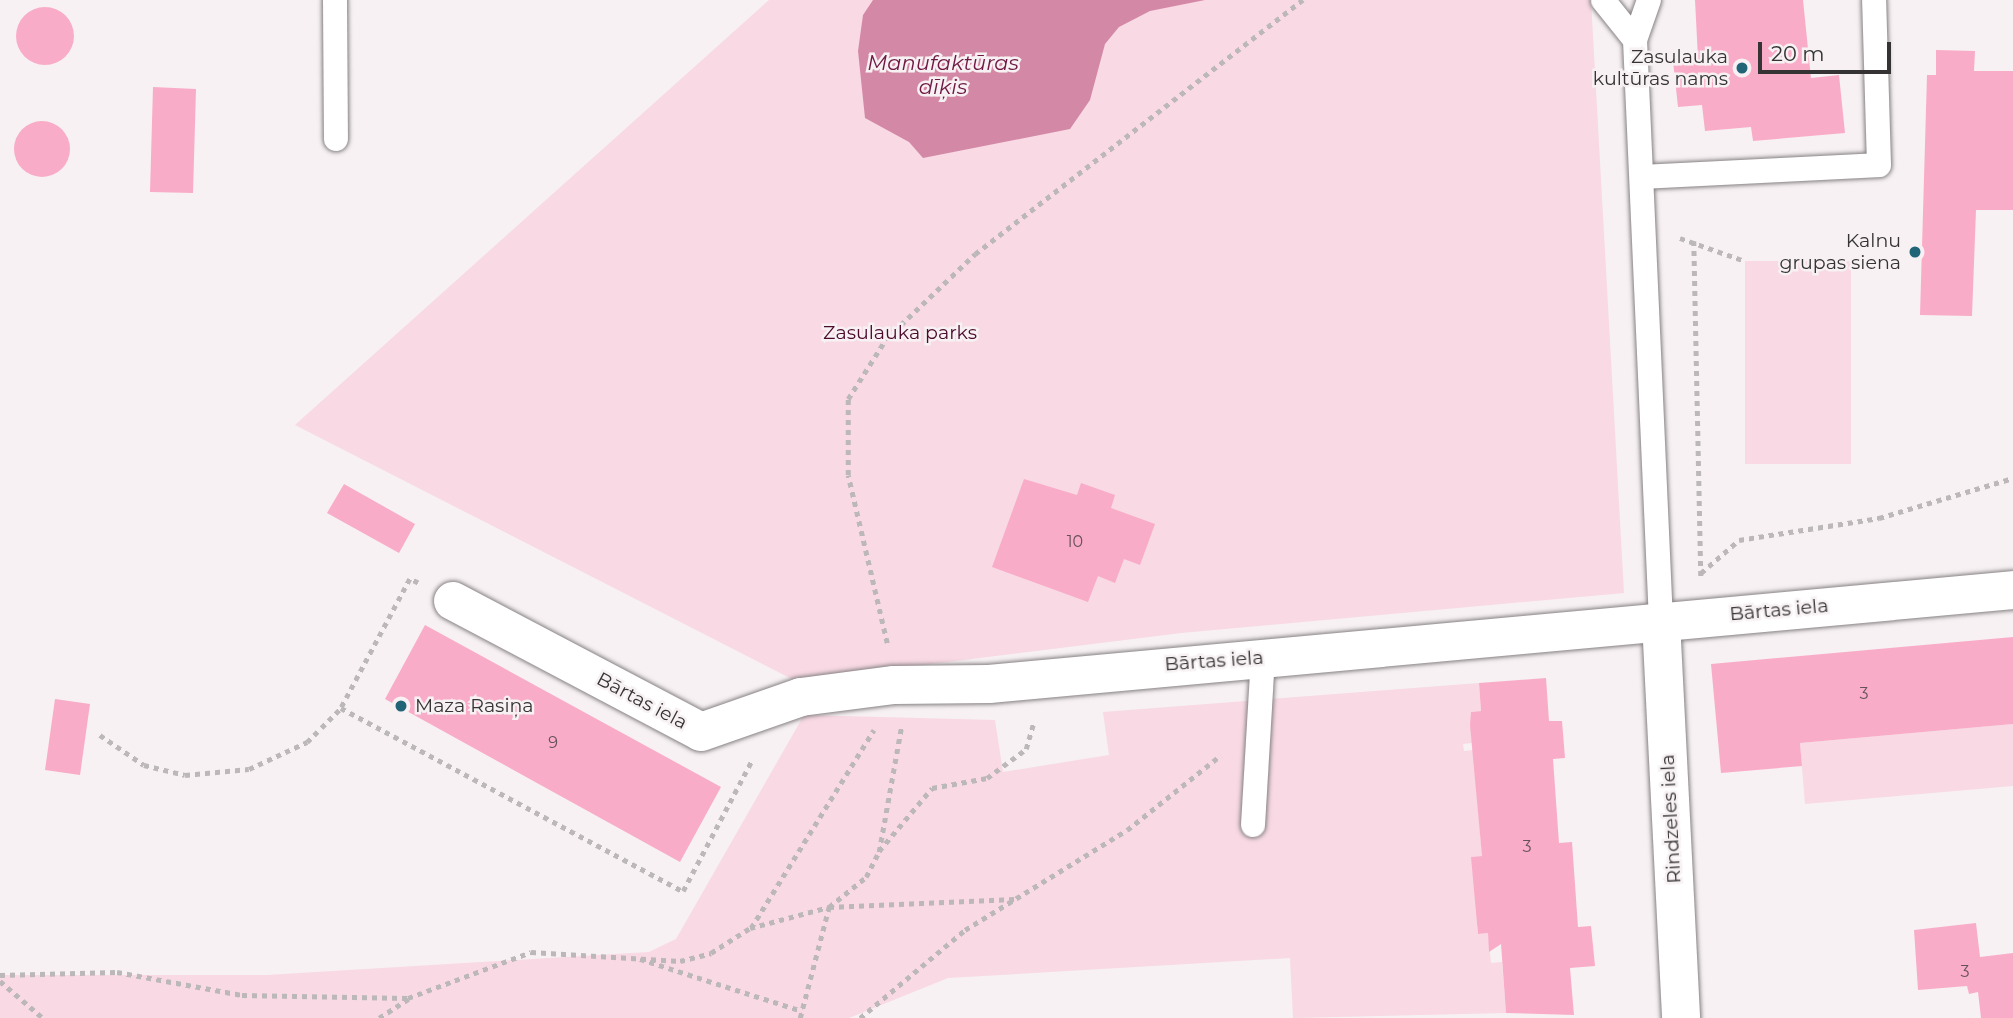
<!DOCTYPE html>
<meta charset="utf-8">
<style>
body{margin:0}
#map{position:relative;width:2013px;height:1018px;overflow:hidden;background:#f7f1f3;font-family:Montserrat,sans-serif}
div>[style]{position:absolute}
.green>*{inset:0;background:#f8d9e4}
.water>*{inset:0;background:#d389a5}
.building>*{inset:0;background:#f9acc8}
.round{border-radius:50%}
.path>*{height:4.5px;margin-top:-2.25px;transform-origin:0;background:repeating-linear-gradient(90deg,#bcb7b9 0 5px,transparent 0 10px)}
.roads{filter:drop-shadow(0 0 2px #878283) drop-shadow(0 0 2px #878283)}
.lane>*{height:24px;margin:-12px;padding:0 12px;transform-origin:12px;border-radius:12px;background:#fff}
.street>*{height:38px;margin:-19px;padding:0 19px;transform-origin:19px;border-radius:19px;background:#fff}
.dots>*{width:19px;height:19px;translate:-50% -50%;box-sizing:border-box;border:4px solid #f7f1f3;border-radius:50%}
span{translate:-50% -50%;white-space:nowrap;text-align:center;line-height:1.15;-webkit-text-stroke:5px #f7f1f3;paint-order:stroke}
.number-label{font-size:16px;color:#665159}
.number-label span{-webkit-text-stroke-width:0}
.poi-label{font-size:19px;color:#353334}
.right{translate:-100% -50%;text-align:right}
.left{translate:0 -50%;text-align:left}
.park-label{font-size:19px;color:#4d0b2c}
.street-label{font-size:19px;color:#353334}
.water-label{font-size:21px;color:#6f1843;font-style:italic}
.scale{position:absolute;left:1758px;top:42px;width:133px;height:32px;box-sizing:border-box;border:4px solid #353334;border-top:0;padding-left:9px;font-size:21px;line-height:24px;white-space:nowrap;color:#353334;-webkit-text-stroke:5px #f7f1f3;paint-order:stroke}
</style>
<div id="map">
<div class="green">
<i style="clip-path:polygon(769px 0,1591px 0,1624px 593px,1181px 633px,796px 681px,295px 425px)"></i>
<i style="clip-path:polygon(1745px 261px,1851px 261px,1851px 464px,1745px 464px)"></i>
<i style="clip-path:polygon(1479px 683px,1481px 711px,1471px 712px,1472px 743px,1463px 744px,1464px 751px,1473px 750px,1482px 856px,1472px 857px,1487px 924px,1477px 926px,1478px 934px,1488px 933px,1491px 963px,1502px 962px,1506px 1013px,1293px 1018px,1290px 958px,948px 978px,849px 1018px,0 1018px,0 975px,267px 975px,649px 952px,676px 939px,804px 715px,995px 720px,1003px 772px,1109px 755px,1103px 712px)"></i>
<i style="clip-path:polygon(2013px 724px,2013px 786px,1805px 804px,1800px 743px)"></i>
</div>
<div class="water">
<i style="clip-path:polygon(873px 0,1205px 0,1150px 11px,1119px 27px,1105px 44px,1090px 100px,1070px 129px,923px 158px,909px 142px,865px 118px,858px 51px,863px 15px)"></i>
</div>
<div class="building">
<i style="clip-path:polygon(1695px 0,1803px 0,1811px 78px,1839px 75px,1845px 133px,1753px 141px,1751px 127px,1705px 131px,1702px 105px,1678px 107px,1673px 61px,1698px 59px)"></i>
<i class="round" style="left:16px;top:7px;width:58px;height:58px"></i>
<i style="clip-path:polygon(1936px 50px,1975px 51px,1974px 71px,2013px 71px,2013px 210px,1976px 210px,1972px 316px,1920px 315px,1927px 75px,1936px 75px)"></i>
<i style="clip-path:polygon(153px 87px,196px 89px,193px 193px,150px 192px)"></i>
<i class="round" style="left:14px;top:121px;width:56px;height:56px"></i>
<i style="clip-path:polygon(1024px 479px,1077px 495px,1081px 483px,1115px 495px,1111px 508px,1155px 524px,1140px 565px,1124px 559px,1115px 583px,1098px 576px,1088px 602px,992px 567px)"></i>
<i style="clip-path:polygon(344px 484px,415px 524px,399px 553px,327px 513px)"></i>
<i style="clip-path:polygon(425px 625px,721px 787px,680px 862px,385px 699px)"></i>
<i style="clip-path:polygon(2013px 637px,2013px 724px,1800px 743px,1802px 766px,1721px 773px,1711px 664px)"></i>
<i style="clip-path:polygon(1546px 678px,1549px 721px,1562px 721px,1565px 758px,1553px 759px,1559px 843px,1572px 842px,1578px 927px,1591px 926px,1595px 966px,1570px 968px,1574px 1015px,1506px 1013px,1501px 944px,1489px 952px,1488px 933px,1478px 934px,1471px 857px,1482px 856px,1470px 725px,1471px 712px,1481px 711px,1479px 683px)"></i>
<i style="clip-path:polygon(55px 699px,90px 704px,80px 775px,45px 770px)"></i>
<i style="clip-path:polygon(1976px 923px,1980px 957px,2013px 953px,2013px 1018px,1981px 1018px,1978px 992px,1969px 994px,1967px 986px,1918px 990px,1914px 930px)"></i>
</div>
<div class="path">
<i style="left:1680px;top:238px;width:69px;rotate:19.5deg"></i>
<i style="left:1694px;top:241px;width:336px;rotate:88.8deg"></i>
<i style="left:1701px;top:573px;width:50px;rotate:-41deg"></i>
<i style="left:1739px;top:540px;width:142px;rotate:-8.9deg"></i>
<i style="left:1879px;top:518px;width:140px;rotate:-16.6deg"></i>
<i style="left:418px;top:583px;width:9px;rotate:-153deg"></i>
<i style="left:410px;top:579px;width:146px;rotate:118.1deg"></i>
<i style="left:341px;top:708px;width:388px;rotate:28.2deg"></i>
<i style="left:683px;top:891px;width:148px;rotate:-62.2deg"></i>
<i style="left:887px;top:643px;width:172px;rotate:-103.1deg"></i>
<i style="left:848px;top:475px;width:76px;rotate:-90deg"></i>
<i style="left:848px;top:399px;width:71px;rotate:-57.7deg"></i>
<i style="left:886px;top:339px;width:123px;rotate:-43.7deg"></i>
<i style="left:975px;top:254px;width:415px;rotate:-37.8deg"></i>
<i style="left:100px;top:735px;width:53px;rotate:34.3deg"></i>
<i style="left:144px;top:765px;width:42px;rotate:13.7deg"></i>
<i style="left:185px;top:775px;width:64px;rotate:-5.4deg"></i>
<i style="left:249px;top:769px;width:64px;rotate:-25deg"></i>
<i style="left:307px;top:742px;width:48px;rotate:-45deg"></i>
<i style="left:879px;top:851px;width:82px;rotate:-49.9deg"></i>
<i style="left:932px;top:788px;width:56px;rotate:-10.3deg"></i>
<i style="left:987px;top:778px;width:49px;rotate:-36.6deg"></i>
<i style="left:1026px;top:749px;width:29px;rotate:-74deg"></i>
<i style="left:751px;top:928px;width:233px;rotate:-58.2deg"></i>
<i style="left:640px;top:959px;width:170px;rotate:17.8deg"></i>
<i style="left:0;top:975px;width:117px;rotate:-1.5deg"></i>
<i style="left:117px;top:972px;width:127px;rotate:10.4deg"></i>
<i style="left:242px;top:995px;width:166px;rotate:1deg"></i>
<i style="left:408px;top:998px;width:131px;rotate:-20.5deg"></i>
<i style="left:531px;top:952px;width:149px;rotate:3.5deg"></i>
<i style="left:680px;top:961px;width:32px;rotate:-14deg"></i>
<i style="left:711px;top:953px;width:46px;rotate:-32.7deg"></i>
<i style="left:750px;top:928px;width:82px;rotate:-14.9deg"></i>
<i style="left:829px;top:907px;width:48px;rotate:-39deg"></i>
<i style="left:866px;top:877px;width:28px;rotate:-63deg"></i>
<i style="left:879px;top:852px;width:126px;rotate:-79.9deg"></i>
<i style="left:0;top:981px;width:57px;rotate:40.7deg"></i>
<i style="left:379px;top:1018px;width:35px;rotate:-33deg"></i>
<i style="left:800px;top:1018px;width:115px;rotate:-75.4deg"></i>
<i style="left:829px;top:907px;width:186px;rotate:-2.5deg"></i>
<i style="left:860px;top:1018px;width:137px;rotate:-40deg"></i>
<i style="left:965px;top:930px;width:190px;rotate:-31.7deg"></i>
<i style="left:1127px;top:830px;width:120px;rotate:-38.6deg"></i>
</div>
<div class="roads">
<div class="lane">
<i style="left:335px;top:0;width:139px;rotate:89.6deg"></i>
<i style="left:1603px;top:0;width:51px;rotate:51.3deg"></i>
<i style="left:1635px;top:40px;width:582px;rotate:87.44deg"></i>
<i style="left:1635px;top:40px;width:42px;rotate:-70.7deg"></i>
<i style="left:1643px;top:177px;width:236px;rotate:-2.9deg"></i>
<i style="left:1879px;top:165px;width:165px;rotate:-91.7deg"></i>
<i style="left:1253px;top:825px;width:167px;rotate:-86.6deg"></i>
</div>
<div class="street">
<i style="left:453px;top:601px;width:280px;rotate:27.8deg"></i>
<i style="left:701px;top:732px;width:106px;rotate:-19.3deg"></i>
<i style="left:801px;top:697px;width:94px;rotate:-7.4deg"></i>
<i style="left:894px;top:685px;width:95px;rotate:-0.6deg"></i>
<i style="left:989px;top:684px;width:1028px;rotate:-5.24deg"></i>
<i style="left:1661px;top:621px;width:398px;rotate:87.1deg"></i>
</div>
</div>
<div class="dots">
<i style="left:1742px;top:68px;background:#216377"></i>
<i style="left:1915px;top:252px;background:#216377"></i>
<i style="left:401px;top:706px;background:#216377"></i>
</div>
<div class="number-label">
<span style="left:1075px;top:542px">10</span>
<span style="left:1864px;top:694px">3</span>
<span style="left:553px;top:743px">9</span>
<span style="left:1527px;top:847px">3</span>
<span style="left:1965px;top:972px">3</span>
</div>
<div class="poi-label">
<span class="right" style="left:1728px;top:68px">Zasulauka<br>kultūras nams</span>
<span class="right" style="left:1901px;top:252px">Kalnu<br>grupas siena</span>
<span class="left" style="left:415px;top:706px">Maza Rasiņa</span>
</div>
<div class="park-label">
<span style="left:900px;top:333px">Zasulauka parks</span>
</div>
<div class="street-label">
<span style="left:1779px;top:610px;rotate:-5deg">Bārtas iela</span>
<span style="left:1214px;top:661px;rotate:-4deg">Bārtas iela</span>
<span style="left:642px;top:701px;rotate:28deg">Bārtas iela</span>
<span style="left:1671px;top:819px;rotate:-93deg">Rindzeles iela</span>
</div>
<div class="water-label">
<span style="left:943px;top:75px">Manufaktūras<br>dīķis</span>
</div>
<div class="scale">20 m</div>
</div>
